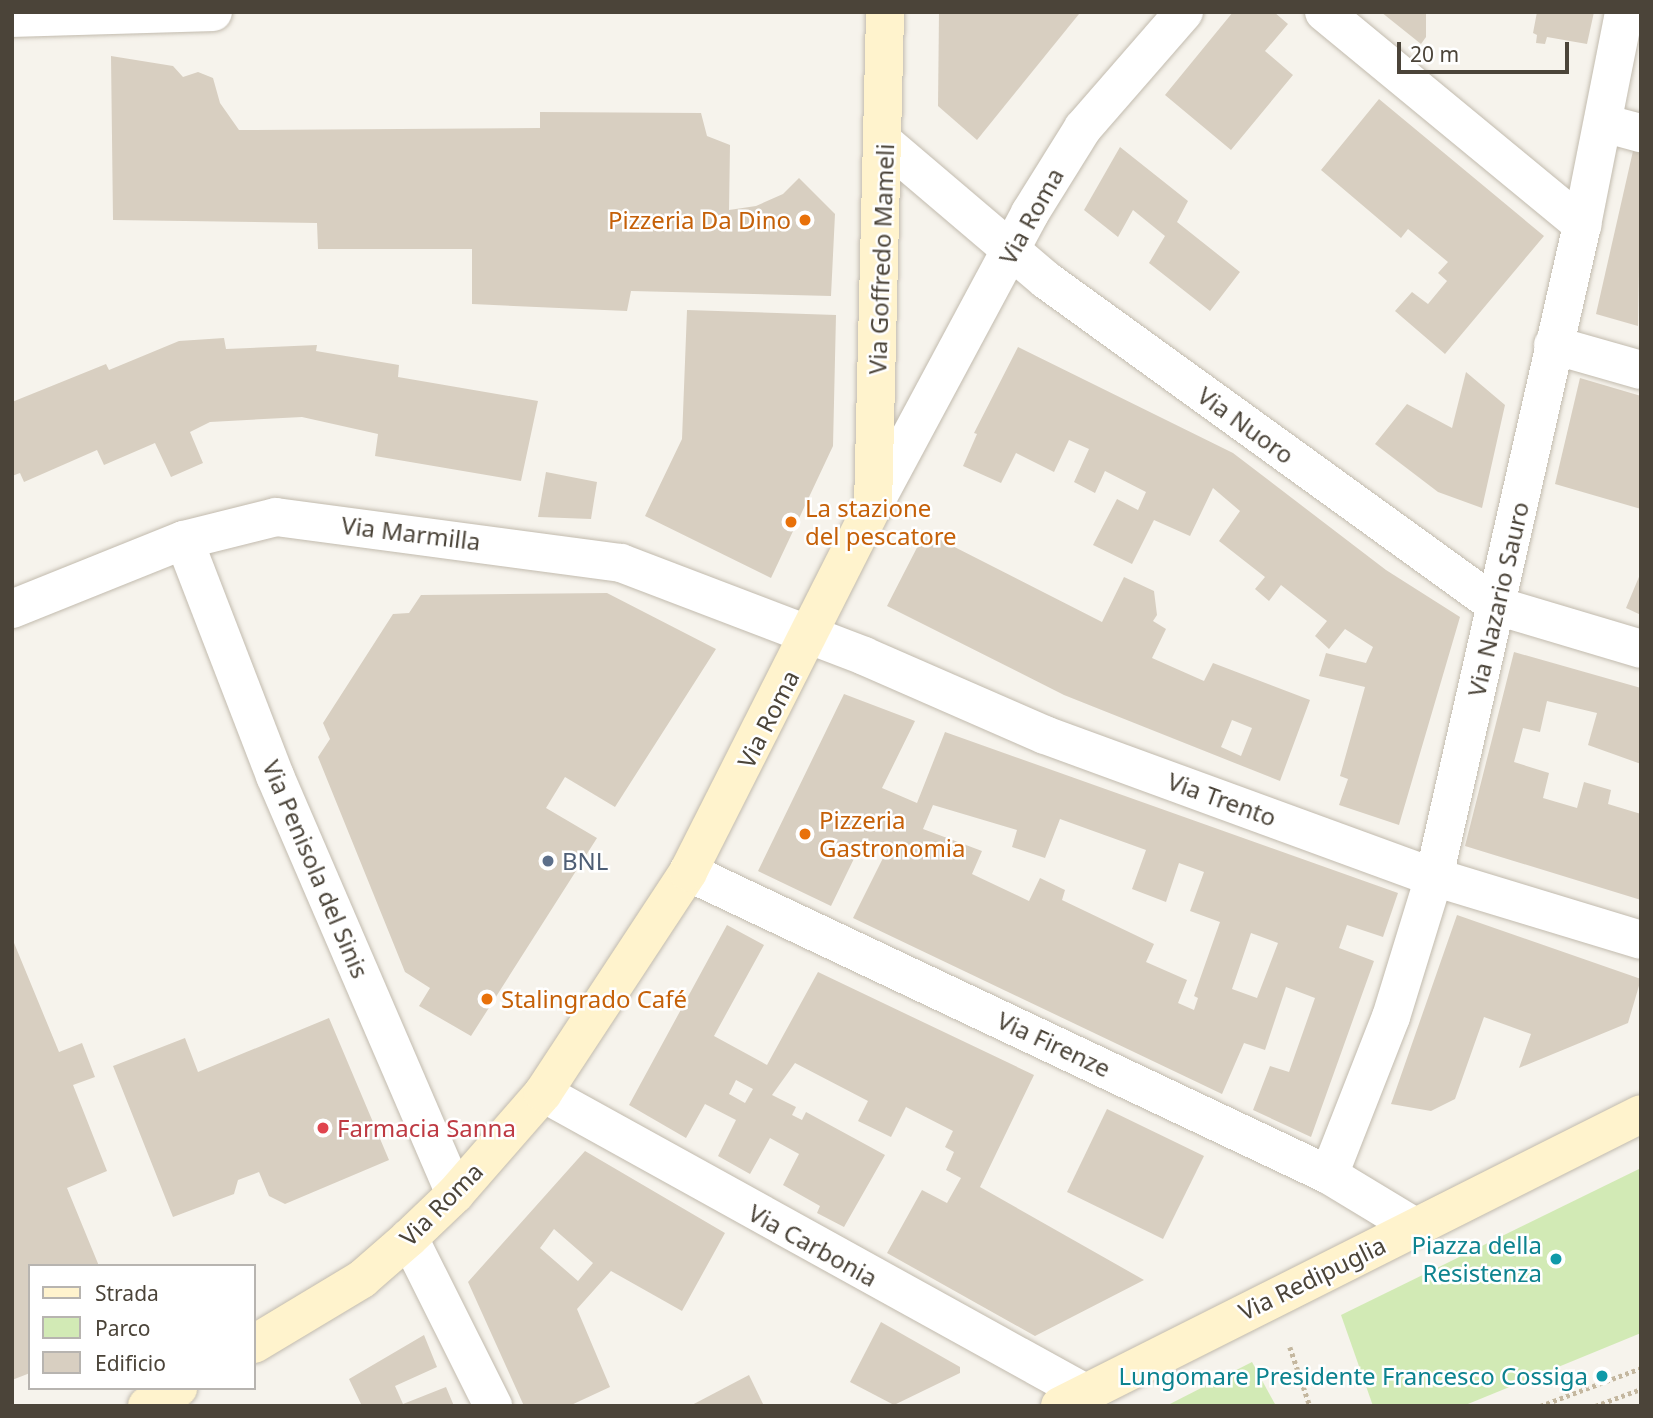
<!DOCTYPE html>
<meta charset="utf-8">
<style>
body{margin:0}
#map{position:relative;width:1653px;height:1418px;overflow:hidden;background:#f6f3ec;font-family:"Noto Sans",sans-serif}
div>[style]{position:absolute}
.green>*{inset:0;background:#d2eab5}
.building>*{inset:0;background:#d8cfc1}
.path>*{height:4.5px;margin-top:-2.25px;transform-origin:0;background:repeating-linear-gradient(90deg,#c4b79f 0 3.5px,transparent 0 7px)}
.roads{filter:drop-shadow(0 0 2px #c2bbae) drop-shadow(0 0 2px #c2bbae)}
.street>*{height:38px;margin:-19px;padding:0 19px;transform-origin:19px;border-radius:19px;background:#fff}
.secondary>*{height:38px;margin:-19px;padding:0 19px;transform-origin:19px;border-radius:19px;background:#fff3cd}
.dots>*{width:19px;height:19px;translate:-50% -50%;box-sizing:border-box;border:4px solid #fff;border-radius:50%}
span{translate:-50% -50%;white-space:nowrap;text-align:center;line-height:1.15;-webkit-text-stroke:5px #fff;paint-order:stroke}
.street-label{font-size:24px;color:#4b4439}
.food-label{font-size:24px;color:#c56008}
.right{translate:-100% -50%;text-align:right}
.left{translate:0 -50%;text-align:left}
.service-label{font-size:24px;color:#4e5e75}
.health-label{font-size:24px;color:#be3a42}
.culture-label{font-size:24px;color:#0d838f}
.frame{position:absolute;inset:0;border:14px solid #4b4439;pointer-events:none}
.legend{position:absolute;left:28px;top:1264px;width:228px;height:126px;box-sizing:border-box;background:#fff;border:2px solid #b7b4b0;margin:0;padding:9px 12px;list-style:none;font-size:21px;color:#4b4439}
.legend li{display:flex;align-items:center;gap:14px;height:35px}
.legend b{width:35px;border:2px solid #b7b4b0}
.scale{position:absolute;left:1397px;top:42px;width:172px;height:32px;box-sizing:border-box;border:4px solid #4b4439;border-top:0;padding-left:9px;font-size:21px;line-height:24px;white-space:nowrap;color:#4b4439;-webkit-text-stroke:5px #fff;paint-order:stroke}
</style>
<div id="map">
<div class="green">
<i style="clip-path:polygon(1641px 1168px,1641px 1333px,1463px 1406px,1373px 1406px,1341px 1315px)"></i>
<i style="clip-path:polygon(1252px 1362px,1276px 1406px,1166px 1406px)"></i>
</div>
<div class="building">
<i style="clip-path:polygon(939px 12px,1077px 12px,1079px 14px,977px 140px,938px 106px)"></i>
<i style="clip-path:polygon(1233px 12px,1274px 12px,1288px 24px,1265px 51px,1293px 75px,1231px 150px,1165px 95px)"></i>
<i style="clip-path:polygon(1381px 12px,1426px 12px,1426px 37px,1421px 44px)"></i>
<i style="clip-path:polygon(1537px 12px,1594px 12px,1587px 44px,1547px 37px,1545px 44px,1536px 43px,1537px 35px,1533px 33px)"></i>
<i style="clip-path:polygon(111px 56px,173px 66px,183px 77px,198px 72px,213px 78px,220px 103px,239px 130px,540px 128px,540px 112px,701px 113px,707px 136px,730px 145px,729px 210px,756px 206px,783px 194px,799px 178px,835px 214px,831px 296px,631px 291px,627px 311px,472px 304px,472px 249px,318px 249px,317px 223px,113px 220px)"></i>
<i style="clip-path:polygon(1379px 99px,1544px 236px,1445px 354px,1395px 311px,1412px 292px,1428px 304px,1447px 281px,1438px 273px,1448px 262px,1408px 229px,1401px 238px,1321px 170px)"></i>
<i style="clip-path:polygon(1120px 147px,1188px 201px,1177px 222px,1240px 272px,1210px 311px,1149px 263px,1165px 236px,1133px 210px,1118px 237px,1084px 210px)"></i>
<i style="clip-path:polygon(1633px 151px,1641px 153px,1638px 326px,1596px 314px)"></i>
<i style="clip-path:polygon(687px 310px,836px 315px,833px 446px,771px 578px,645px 516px,682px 439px)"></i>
<i style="clip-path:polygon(224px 338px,226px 349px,317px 345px,316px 351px,399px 365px,398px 377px,538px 401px,521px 481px,375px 456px,378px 434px,302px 417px,210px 422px,190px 432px,203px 463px,171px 477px,155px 443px,104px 465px,97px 450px,24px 482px,20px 473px,12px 476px,12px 402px,106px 364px,109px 370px,179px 341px)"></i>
<i style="clip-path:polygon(1018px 347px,1233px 453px,1386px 570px,1460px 617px,1399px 825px,1339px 805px,1348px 779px,1340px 776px,1365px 687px,1319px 676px,1326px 653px,1366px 663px,1373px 647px,1345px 629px,1329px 649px,1315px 636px,1327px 621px,1281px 585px,1269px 601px,1255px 589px,1265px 577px,1219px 541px,1240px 511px,1213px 488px,1190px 536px,1154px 520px,1132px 564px,1093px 545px,1117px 499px,1138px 510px,1146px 492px,1105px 471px,1095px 493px,1074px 482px,1089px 449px,1069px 440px,1054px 472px,1016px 453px,1001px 483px,963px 466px,977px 434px,974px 433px)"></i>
<i style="clip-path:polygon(1466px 372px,1505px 405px,1482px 508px,1438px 492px,1375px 444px,1407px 404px,1452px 428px)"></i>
<i style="clip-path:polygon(1580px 378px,1641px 396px,1641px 509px,1555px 484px)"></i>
<i style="clip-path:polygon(546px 472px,597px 482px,591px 519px,538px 517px)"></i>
<i style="clip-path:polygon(evenodd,925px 532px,1102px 622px,1124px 577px,1154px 591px,1157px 615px,1153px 621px,1166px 629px,1152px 658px,1204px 681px,1213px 663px,1310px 700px,1280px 781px,1064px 695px,887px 606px,925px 532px,1232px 720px,1252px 728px,1241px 756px,1221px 747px,1232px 720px)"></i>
<i style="clip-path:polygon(1641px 572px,1641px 615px,1626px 608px)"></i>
<i style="clip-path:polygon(607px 593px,716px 649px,615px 807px,565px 777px,546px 808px,597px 838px,471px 1036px,419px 1006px,430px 988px,405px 972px,318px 757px,330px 739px,323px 723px,393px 614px,409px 613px,421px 595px)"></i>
<i style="clip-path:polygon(1514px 652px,1641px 688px,1641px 764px,1588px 745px,1597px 713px,1547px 701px,1540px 732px,1523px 728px,1514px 762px,1549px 773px,1543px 798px,1577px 808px,1584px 782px,1611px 790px,1608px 804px,1641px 814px,1641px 900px,1465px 846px)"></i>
<i style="clip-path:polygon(evenodd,844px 694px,915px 721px,882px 788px,917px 803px,945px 732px,1398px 893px,1383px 937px,1347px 925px,1339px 948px,1374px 961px,1311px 1137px,1253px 1110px,1270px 1066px,1289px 1072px,1315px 998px,1286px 987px,1265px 1050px,1244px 1043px,1222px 1094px,853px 918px,887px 850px,864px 838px,831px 906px,758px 871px,844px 694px,933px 805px,1017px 830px,1012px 847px,1045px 858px,1060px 819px,1146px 850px,1132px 889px,1166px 902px,1179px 863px,1204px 872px,1190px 911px,1220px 922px,1194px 996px,1198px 998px,1194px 1010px,1178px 1003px,1187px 980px,1146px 962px,1154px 944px,1062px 900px,1065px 890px,1040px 878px,1029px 901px,972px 874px,982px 851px,923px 829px,933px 805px,844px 694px,1251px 933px,1278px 943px,1257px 998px,1232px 989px,1251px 933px)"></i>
<i style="clip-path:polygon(1457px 915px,1641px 979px,1628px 1023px,1519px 1068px,1531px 1034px,1484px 1017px,1455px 1099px,1431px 1111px,1391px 1104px)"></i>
<i style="clip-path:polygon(evenodd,727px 925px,764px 945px,714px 1036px,767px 1065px,818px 972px,1034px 1075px,980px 1187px,1144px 1280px,1035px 1336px,887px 1253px,922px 1190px,947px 1203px,961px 1178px,946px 1170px,954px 1152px,945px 1147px,953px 1131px,906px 1107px,891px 1137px,858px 1121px,868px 1101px,795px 1063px,772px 1095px,796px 1107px,792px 1115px,802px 1120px,806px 1112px,885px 1155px,844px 1227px,817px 1213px,820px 1206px,783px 1185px,799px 1154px,770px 1138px,750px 1174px,718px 1156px,736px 1120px,705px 1104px,686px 1138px,629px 1105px,727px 925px,736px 1080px,753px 1089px,745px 1103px,729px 1094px,736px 1080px)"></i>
<i style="clip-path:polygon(12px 938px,59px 1052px,82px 1043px,95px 1077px,73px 1085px,107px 1171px,67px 1188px,99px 1266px,30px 1266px,30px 1373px,12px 1380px)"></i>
<i style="clip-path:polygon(329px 1018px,389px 1160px,285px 1204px,269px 1196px,259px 1172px,238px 1180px,234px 1194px,173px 1217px,113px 1066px,185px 1038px,198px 1072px)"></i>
<i style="clip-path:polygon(1107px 1109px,1204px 1156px,1163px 1239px,1067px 1192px)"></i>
<i style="clip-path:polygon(evenodd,585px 1151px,725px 1233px,682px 1311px,611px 1271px,577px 1309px,610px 1387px,569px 1406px,524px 1406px,468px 1282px,585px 1151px,554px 1229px,593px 1263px,578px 1281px,540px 1248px,554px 1229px)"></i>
<i style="clip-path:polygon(881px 1322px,960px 1367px,960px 1373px,894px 1405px,850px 1382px)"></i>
<i style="clip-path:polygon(424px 1335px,437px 1367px,395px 1386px,403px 1404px,446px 1387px,454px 1406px,362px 1406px,349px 1379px)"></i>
<i style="clip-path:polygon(749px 1375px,764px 1406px,690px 1406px)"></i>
</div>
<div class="path">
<i style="left:1290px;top:1347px;width:62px;rotate:71.3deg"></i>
<i style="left:1540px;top:1406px;width:108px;rotate:-20.6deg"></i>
<i style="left:1595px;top:1406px;width:49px;rotate:-20.3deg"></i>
</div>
<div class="roads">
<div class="street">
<i style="left:1324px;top:12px;width:335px;rotate:39.5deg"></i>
<i style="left:12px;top:18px;width:201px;rotate:-1.7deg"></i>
<i style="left:1603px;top:123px;width:39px;rotate:15deg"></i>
<i style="left:885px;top:143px;width:211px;rotate:40.4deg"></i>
<i style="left:1046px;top:280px;width:556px;rotate:35.86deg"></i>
<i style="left:1497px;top:606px;width:150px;rotate:16.6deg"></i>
<i style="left:1553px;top:345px;width:91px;rotate:15.9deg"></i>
<i style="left:873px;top:506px;width:332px;rotate:-61.8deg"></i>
<i style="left:1030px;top:213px;width:100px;rotate:-58.1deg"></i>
<i style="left:1083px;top:128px;width:154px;rotate:-49deg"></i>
<i style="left:184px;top:540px;width:253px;rotate:68.9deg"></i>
<i style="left:275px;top:776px;width:455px;rotate:66.7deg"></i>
<i style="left:12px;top:609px;width:185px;rotate:-21.9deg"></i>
<i style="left:184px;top:540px;width:95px;rotate:-14deg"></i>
<i style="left:276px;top:517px;width:348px;rotate:7.6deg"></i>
<i style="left:621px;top:563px;width:260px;rotate:20.9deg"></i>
<i style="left:864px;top:656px;width:197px;rotate:23.6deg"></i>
<i style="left:1045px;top:735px;width:414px;rotate:20.1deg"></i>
<i style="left:1434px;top:877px;width:216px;rotate:16.9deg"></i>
<i style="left:688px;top:872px;width:709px;rotate:25.3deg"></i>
<i style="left:1329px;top:1175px;width:100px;rotate:31.2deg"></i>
<i style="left:543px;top:1093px;width:619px;rotate:28.96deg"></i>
<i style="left:1329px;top:1175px;width:170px;rotate:-68.6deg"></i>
<i style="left:1391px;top:1017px;width:146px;rotate:-72.9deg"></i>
<i style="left:1434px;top:877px;width:669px;rotate:-77.21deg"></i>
<i style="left:1582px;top:225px;width:217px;rotate:-78.8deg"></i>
<i style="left:409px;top:1238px;width:188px;rotate:63.4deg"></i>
</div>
<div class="secondary">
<i style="left:254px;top:1344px;width:126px;rotate:-31deg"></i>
<i style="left:362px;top:1279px;width:62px;rotate:-41.1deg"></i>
<i style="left:409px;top:1238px;width:64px;rotate:-43.7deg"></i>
<i style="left:455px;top:1194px;width:134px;rotate:-48.9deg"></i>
<i style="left:543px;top:1093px;width:264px;rotate:-56.7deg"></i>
<i style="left:688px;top:872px;width:410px;rotate:-63.2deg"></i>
<i style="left:873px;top:506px;width:494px;rotate:-88.6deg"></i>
<i style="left:147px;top:1406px;width:36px;rotate:-30deg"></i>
<i style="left:1060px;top:1406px;width:650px;rotate:-26.68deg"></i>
</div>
</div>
<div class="dots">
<i style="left:805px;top:220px;background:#e8710a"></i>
<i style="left:791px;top:522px;background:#e8710a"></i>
<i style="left:805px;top:834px;background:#e8710a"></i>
<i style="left:548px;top:861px;background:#5c6f8a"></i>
<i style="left:487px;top:999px;background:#e8710a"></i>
<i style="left:323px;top:1128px;background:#e0444e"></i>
<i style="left:1556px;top:1259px;background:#0f9aa8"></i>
<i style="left:1602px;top:1376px;background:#0f9aa8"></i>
</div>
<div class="street-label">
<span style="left:1031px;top:216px;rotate:-61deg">Via Roma</span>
<span style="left:881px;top:259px;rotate:-88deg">Via Goffredo Mameli</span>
<span style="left:1246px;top:425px;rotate:36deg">Via Nuoro</span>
<span style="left:411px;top:533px;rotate:7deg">Via Marmilla</span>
<span style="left:1498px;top:599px;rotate:-77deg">Via Nazario Sauro</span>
<span style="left:768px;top:719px;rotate:-63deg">Via Roma</span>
<span style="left:1222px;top:799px;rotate:20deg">Via Trento</span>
<span style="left:316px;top:869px;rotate:67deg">Via Penisola del Sinis</span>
<span style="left:1054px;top:1044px;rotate:25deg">Via Firenze</span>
<span style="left:441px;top:1204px;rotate:-45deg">Via Roma</span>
<span style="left:813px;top:1245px;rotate:29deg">Via Carbonia</span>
<span style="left:1312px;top:1278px;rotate:-26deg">Via Redipuglia</span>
</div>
<div class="food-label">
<span class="right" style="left:791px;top:220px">Pizzeria Da Dino</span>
<span class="left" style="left:805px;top:522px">La stazione<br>del pescatore</span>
<span class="left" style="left:819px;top:834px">Pizzeria<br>Gastronomia</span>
<span class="left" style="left:501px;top:999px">Stalingrado Café</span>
</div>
<div class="service-label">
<span class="left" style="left:562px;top:861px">BNL</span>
</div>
<div class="health-label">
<span class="left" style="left:337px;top:1128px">Farmacia Sanna</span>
</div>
<div class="culture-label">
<span class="right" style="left:1542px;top:1259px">Piazza della<br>Resistenza</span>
<span class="right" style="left:1588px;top:1376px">Lungomare Presidente Francesco Cossiga</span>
</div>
<div class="frame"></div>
<ul class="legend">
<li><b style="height:9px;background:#fff3cd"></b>Strada</li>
<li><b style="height:19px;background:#d2eab5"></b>Parco</li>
<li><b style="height:19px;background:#d8cfc1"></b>Edificio</li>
</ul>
<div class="scale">20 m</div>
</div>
